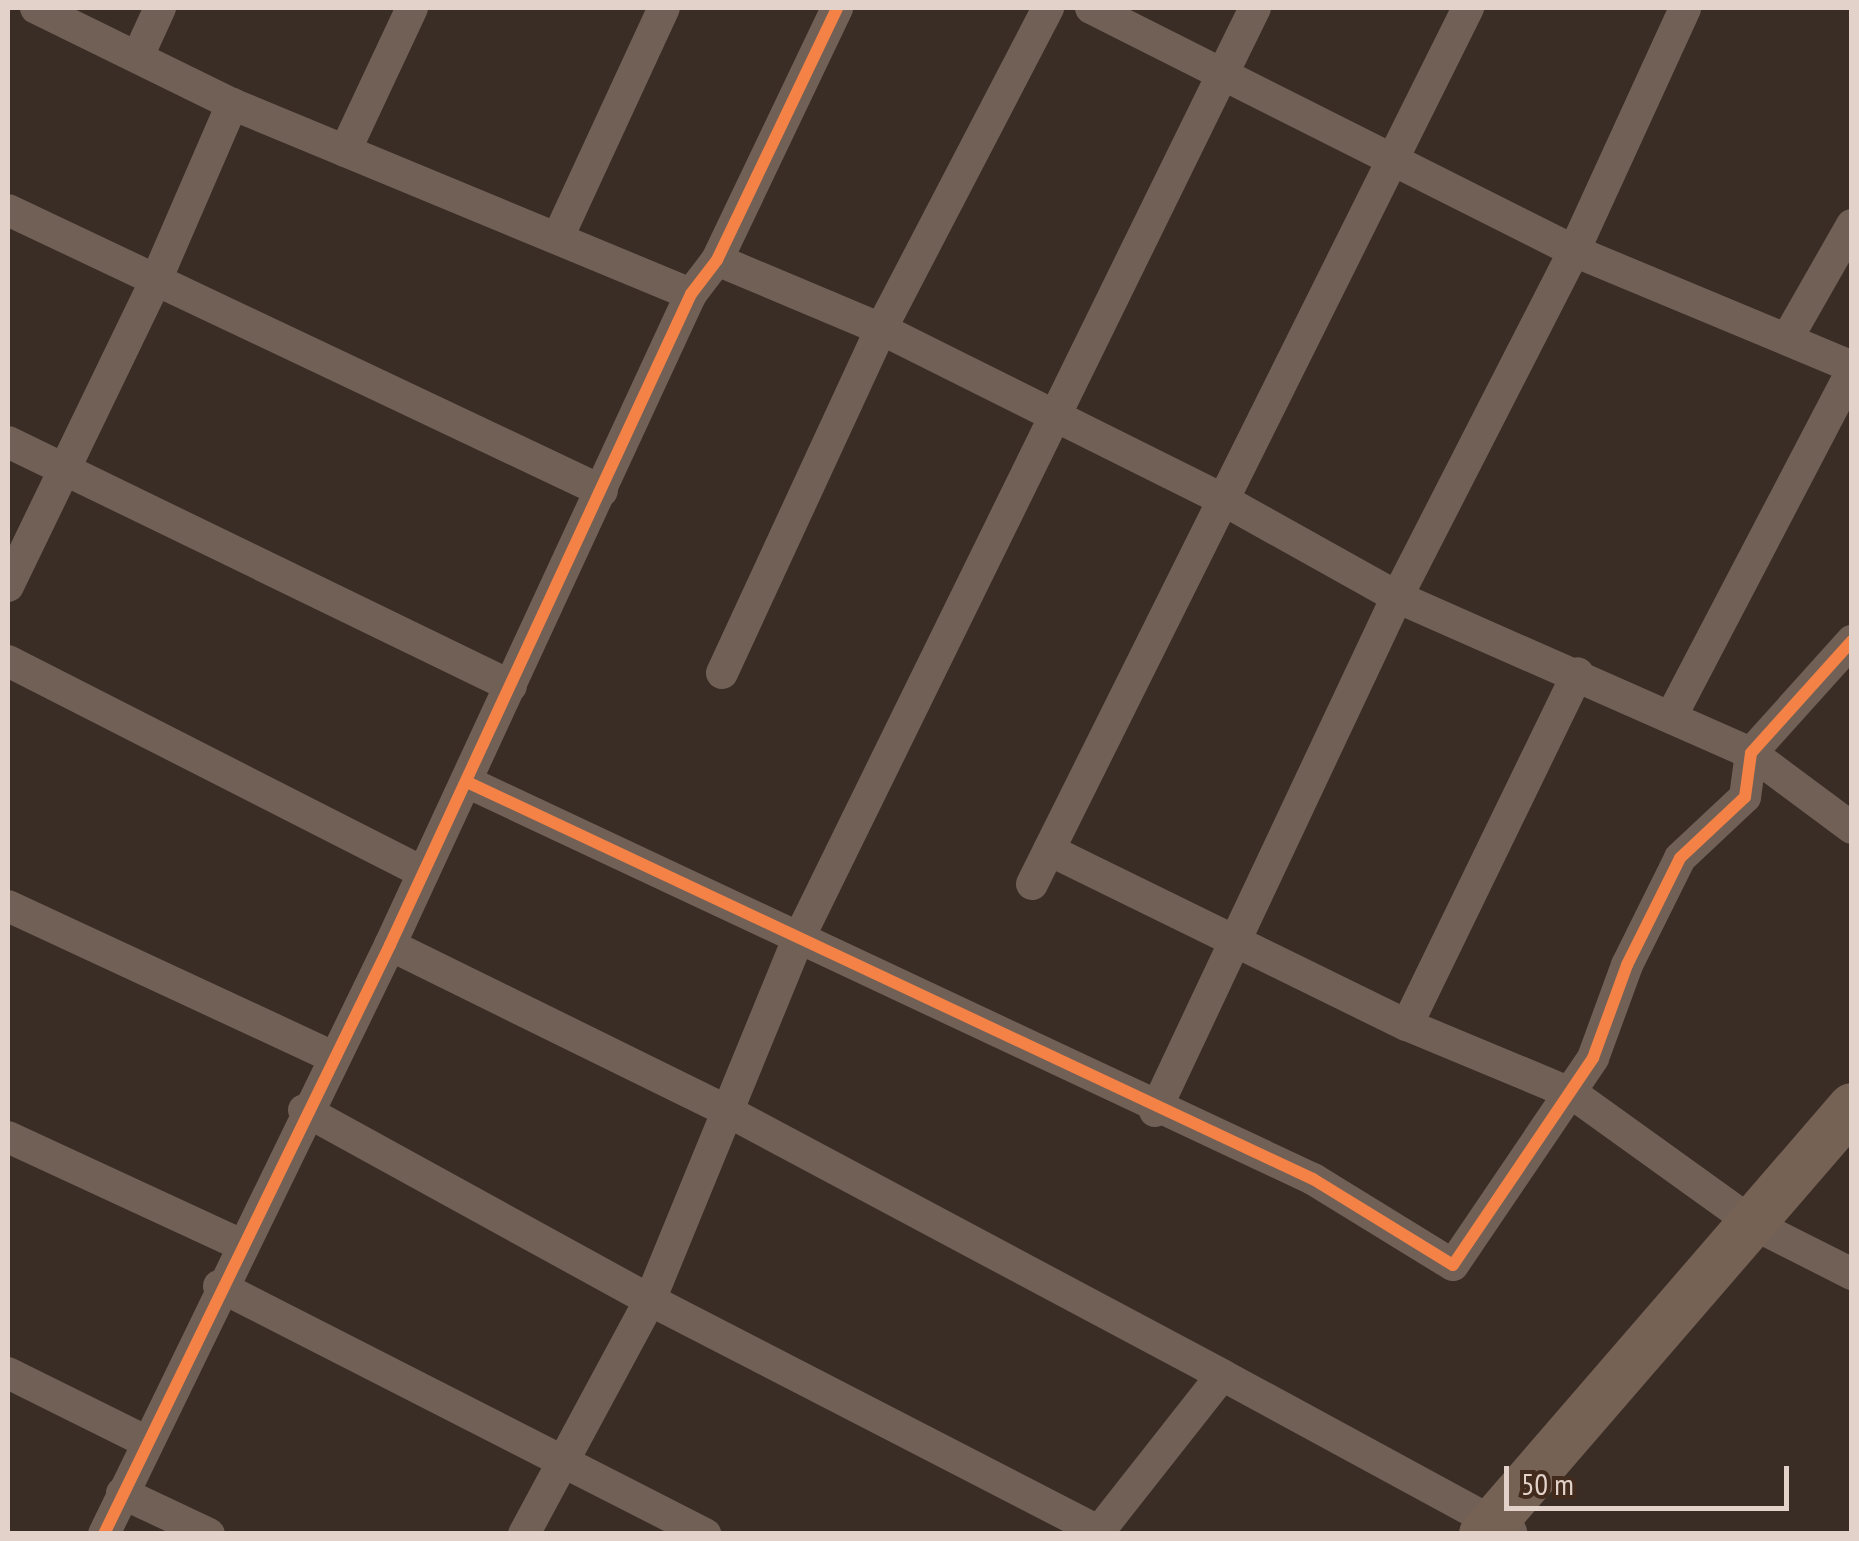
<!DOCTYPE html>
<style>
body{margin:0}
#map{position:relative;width:1859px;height:1541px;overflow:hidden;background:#3a2d25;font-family:"PT Sans Narrow",sans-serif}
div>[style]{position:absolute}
.street>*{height:32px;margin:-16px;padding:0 16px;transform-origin:16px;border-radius:16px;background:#716056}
.secondary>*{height:48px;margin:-24px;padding:0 24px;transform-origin:24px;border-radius:24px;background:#766155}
.cycleway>*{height:12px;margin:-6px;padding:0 6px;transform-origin:6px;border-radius:6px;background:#f48246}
span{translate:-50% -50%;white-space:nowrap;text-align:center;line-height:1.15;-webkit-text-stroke:8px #422b1d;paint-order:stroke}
.frame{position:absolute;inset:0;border:10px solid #e2d2ca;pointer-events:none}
.scale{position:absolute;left:1504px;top:1466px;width:285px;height:45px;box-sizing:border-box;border:5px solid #e2d2ca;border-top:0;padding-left:12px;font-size:30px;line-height:35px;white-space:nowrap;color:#e2d2ca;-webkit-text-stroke:8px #422b1d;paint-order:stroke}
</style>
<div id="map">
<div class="street">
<i style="left:36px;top:8px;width:218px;rotate:26.1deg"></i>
<i style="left:232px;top:104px;width:497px;rotate:22.5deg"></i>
<i style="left:1091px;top:8px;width:541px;rotate:26.71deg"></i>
<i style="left:1574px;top:251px;width:301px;rotate:22.6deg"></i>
<i style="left:138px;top:56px;width:53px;rotate:-65.4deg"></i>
<i style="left:345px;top:151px;width:158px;rotate:-64.9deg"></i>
<i style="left:8px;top:210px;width:657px;rotate:25.32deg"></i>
<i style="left:559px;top:235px;width:250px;rotate:-65.2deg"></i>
<i style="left:717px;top:260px;width:178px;rotate:22.8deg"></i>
<i style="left:881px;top:329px;width:379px;rotate:26.5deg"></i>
<i style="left:1220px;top:498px;width:203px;rotate:29.2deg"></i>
<i style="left:1397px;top:597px;width:387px;rotate:23.8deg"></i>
<i style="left:1751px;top:753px;width:126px;rotate:36.6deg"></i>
<i style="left:1788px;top:337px;width:129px;rotate:-60.3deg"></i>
<i style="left:8px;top:442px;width:559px;rotate:25.88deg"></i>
<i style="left:8px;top:586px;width:340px;rotate:-64.2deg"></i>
<i style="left:156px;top:280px;width:192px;rotate:-66.6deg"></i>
<i style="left:8px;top:661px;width:466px;rotate:27deg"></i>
<i style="left:722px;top:673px;width:379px;rotate:-65.2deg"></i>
<i style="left:881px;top:329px;width:362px;rotate:-62.5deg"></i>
<i style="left:1672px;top:715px;width:388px;rotate:-62.4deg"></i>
<i style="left:467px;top:782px;width:935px;rotate:25.14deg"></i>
<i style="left:1313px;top:1179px;width:164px;rotate:31.6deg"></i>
<i style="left:1453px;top:1265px;width:250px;rotate:-55.9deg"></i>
<i style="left:1593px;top:1058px;width:99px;rotate:-69.9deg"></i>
<i style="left:1627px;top:965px;width:119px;rotate:-63.6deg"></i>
<i style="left:1680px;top:858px;width:89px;rotate:-43.2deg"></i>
<i style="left:1745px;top:797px;width:44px;rotate:-82.2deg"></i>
<i style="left:1751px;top:753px;width:151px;rotate:-48deg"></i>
<i style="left:1049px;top:850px;width:398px;rotate:26.1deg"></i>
<i style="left:1407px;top:1025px;width:180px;rotate:22.6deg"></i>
<i style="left:1573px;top:1094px;width:224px;rotate:35.7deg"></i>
<i style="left:1755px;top:1225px;width:109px;rotate:26.8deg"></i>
<i style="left:1032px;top:884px;width:979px;rotate:-63.54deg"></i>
<i style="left:8px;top:906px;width:356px;rotate:24.9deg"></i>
<i style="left:390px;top:945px;width:376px;rotate:26.2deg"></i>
<i style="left:727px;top:1111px;width:561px;rotate:28.07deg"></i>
<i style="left:1407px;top:1025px;width:391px;rotate:-64.1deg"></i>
<i style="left:304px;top:1110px;width:395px;rotate:28.8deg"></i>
<i style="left:650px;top:1300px;width:504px;rotate:27.28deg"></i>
<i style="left:1155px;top:1111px;width:568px;rotate:-64.79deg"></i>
<i style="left:1397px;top:597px;width:389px;rotate:-62.9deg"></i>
<i style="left:1574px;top:251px;width:267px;rotate:-65.4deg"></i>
<i style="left:8px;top:1137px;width:255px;rotate:24.8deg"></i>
<i style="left:219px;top:1286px;width:546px;rotate:27.03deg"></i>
<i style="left:8px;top:1373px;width:155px;rotate:26.4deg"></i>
<i style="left:122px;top:1493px;width:96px;rotate:25.2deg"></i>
<i style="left:104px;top:1534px;width:655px;rotate:-64.1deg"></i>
<i style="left:390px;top:945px;width:717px;rotate:-65.19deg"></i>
<i style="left:691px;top:294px;width:43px;rotate:-52.6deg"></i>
<i style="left:717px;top:260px;width:279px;rotate:-64.5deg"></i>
<i style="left:524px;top:1534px;width:266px;rotate:-61.7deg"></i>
<i style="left:650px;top:1300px;width:387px;rotate:-67.7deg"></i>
<i style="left:797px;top:942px;width:1040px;rotate:-63.88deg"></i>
<i style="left:1097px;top:1534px;width:202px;rotate:-51.8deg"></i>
<i style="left:1222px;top:1375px;width:329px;rotate:28.5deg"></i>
</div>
<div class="secondary">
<i style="left:1483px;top:1534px;width:564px;rotate:-49.17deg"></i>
</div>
<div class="cycleway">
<i style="left:467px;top:782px;width:935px;rotate:25.14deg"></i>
<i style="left:1313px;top:1179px;width:164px;rotate:31.6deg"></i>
<i style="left:1453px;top:1265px;width:250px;rotate:-55.9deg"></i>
<i style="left:1593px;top:1058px;width:99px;rotate:-69.9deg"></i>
<i style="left:1627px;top:965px;width:119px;rotate:-63.6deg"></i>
<i style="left:1680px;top:858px;width:89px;rotate:-43.2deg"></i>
<i style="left:1745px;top:797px;width:44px;rotate:-82.2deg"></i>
<i style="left:1751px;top:753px;width:151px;rotate:-48deg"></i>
<i style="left:104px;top:1534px;width:655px;rotate:-64.1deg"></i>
<i style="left:390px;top:945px;width:717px;rotate:-65.19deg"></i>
<i style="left:691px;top:294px;width:43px;rotate:-52.6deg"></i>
<i style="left:717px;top:260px;width:279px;rotate:-64.5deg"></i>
</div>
<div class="frame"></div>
<div class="scale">50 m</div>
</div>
